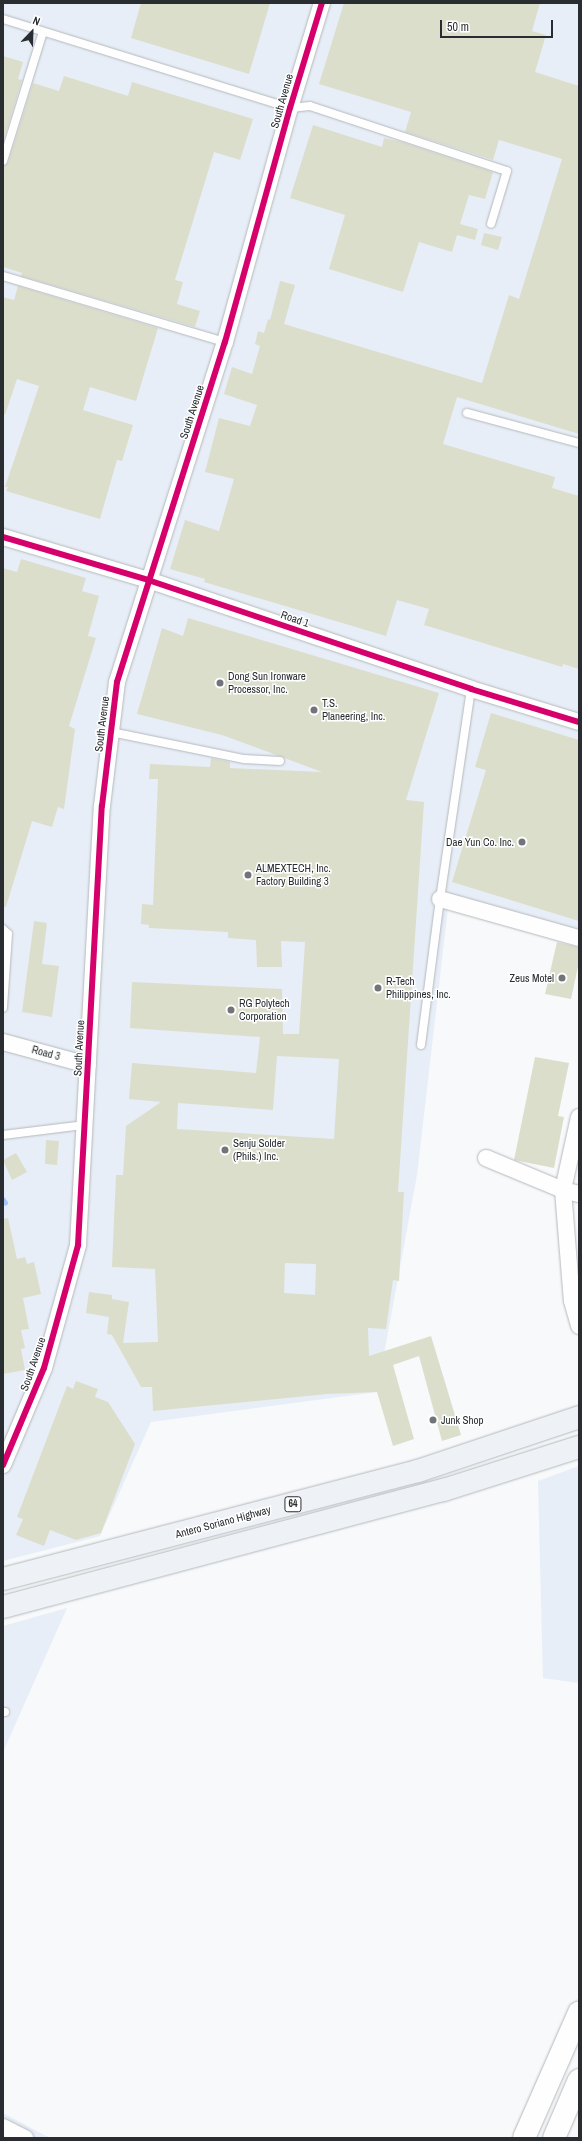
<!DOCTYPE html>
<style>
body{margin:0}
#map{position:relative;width:582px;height:2141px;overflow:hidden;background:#f7f9fb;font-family:"Archivo Narrow",sans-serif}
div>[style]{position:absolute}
.built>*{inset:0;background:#e7eef7}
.stream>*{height:4.5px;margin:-2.25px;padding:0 2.25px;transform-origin:2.25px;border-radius:2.25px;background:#a1c9fc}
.building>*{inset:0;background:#dcdecc}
.roads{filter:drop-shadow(0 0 1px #b5b8bb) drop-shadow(0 0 1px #b5b8bb)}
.service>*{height:8px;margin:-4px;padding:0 4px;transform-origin:4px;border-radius:4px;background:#fefefe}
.minor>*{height:16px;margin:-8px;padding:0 8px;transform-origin:8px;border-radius:8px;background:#fefefe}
.secondary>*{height:22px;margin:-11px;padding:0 11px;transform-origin:11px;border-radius:11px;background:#fefefe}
.primary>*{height:22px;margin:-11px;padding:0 11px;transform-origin:11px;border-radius:11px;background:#eef2f6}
.cycleway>*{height:6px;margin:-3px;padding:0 3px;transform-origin:3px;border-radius:3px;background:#d6006c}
.dots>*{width:11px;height:11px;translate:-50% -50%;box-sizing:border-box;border:2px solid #fff;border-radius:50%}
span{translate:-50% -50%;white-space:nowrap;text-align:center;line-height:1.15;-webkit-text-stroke:3px #fff;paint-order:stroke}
.shield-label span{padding:1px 3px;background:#fff;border:1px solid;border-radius:3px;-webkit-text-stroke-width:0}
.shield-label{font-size:10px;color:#292d31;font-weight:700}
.street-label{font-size:11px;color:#292d31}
.poi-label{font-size:11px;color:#292d31}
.left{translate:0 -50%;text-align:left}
.right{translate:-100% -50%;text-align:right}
.frame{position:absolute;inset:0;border:4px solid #292d31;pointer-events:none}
.north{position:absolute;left:12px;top:12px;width:40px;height:40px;-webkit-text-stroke:3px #fff;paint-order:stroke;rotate:23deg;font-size:11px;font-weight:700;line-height:16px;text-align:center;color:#292d31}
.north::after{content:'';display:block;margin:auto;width:14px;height:18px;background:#292d31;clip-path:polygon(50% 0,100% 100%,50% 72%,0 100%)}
.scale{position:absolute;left:440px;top:20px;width:113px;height:18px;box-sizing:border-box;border:2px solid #292d31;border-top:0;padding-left:5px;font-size:12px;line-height:14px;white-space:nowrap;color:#292d31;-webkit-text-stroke:3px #fff;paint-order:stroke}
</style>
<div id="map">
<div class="built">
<i style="clip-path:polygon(3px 3px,579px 3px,579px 939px,449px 899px,417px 1175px,377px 1392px,151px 1422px,100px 1536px,3px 1561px)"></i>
<i style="clip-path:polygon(579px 1466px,579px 1683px,543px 1678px,538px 1481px)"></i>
<i style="clip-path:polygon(67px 1608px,3px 1752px,3px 1626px)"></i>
<i style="clip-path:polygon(3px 2113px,50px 2138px,3px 2138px)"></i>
</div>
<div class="stream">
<i style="left:3px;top:1199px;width:4px;rotate:56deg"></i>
</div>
<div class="building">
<i style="clip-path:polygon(141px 3px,270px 3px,249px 74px,131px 38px)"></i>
<i style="clip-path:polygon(344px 3px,540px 3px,532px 31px,546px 35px,535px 72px,579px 86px,579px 434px,457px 397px,443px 444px,555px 477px,552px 488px,579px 496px,579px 669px,563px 664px,562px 667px,424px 625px,429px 609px,397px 600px,386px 636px,204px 582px,205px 579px,170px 569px,185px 520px,219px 531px,234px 479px,205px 472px,219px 418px,250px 426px,257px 405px,224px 394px,232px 367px,252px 374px,260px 346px,255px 344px,258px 331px,264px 333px,268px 319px,270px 320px,280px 281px,295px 285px,284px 324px,482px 383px,509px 295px,519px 299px,562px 159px,499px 140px,493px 160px,405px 132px,411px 112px,319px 84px)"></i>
<i style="clip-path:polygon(3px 56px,23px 62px,18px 79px,22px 80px,3px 142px)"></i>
<i style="clip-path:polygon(64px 76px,128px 96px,132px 82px,253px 119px,240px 160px,214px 152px,175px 280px,183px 282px,177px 304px,200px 311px,195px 327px,21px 276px,22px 273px,3px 267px,3px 166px,8px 163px,33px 83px,59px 91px)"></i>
<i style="clip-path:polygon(313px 125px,382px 147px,384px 138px,402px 142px,493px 172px,485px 199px,469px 195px,460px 224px,478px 229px,475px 240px,457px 235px,452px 252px,419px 242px,403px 292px,329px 269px,345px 215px,290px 198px)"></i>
<i style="clip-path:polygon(484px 233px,502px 237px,498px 250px,481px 245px)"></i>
<i style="clip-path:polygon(18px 286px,158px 328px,136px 401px,90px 387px,83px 410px,133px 425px,122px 461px,117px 460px,100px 519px,6px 491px,8px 487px,5px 487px,39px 386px,17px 379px,5px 415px,3px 414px,3px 297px,14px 300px)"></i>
<i style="clip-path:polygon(21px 559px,86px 578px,82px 591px,99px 596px,88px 636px,96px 638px,69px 726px,75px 729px,64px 809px,58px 807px,52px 827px,32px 821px,6px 907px,3px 907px,3px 568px,17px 572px)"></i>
<i style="clip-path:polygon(evenodd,188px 618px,439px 693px,406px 800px,424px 802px,398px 1192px,404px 1192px,399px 1281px,393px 1280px,386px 1329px,368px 1328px,369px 1356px,431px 1336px,461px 1435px,442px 1441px,419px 1356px,393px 1365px,414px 1439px,393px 1446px,377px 1392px,327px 1394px,153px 1411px,152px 1387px,141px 1387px,112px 1335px,107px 1334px,109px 1317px,86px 1313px,89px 1292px,112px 1295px,112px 1299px,129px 1302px,123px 1343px,158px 1342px,155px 1269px,112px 1267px,116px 1175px,123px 1175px,126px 1126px,161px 1102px,129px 1099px,132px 1063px,256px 1073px,260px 1037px,130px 1028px,132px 982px,282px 989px,283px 1034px,299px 1034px,305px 942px,281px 941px,282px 967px,257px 967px,256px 940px,228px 938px,228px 932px,149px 928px,149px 925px,141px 924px,142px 904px,153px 905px,158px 779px,149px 779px,150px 764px,210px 767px,211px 758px,230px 762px,230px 768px,322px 772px,222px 735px,137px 714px,162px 628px,183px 636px,188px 618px,277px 1056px,339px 1059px,334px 1139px,177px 1129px,178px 1103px,273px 1110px,277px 1056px,188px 618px,285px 1263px,316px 1264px,315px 1295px,284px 1293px,285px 1263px)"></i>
<i style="clip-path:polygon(491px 713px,579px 740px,579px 921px,452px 882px,486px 770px,475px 767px)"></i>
<i style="clip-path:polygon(34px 921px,47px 923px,42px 964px,59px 966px,52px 1017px,22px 1012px)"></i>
<i style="clip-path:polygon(557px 942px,579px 947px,579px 962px,571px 999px,545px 994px)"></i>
<i style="clip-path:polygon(535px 1057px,569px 1063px,558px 1116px,564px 1117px,554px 1168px,514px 1160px)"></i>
<i style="clip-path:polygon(46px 1140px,59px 1141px,57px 1165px,45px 1164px)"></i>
<i style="clip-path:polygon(16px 1153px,27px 1172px,12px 1180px,3px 1160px)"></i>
<i style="clip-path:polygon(8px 1218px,17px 1259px,25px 1257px,27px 1264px,34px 1262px,41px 1294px,23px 1298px,29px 1329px,21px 1330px,25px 1348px,21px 1349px,25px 1370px,3px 1374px,3px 1219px)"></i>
<i style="clip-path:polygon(76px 1381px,98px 1389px,95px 1397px,108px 1402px,135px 1444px,101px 1533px,76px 1540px,50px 1530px,44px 1546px,16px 1535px,23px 1519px,17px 1517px,67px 1386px,73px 1389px)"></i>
</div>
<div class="roads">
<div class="service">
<i style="left:3px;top:19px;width:300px;rotate:17.2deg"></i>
<i style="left:290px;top:108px;width:20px;rotate:-6deg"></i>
<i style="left:310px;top:106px;width:207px;rotate:18.3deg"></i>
<i style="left:507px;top:171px;width:55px;rotate:106.8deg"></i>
<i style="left:3px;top:161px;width:135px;rotate:-72.8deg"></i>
<i style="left:3px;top:276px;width:232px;rotate:16.6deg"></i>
<i style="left:467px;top:413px;width:116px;rotate:15deg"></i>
<i style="left:111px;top:732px;width:136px;rotate:11.5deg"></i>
<i style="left:244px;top:759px;width:36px;rotate:3deg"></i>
<i style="left:3px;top:929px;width:7px;rotate:45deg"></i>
<i style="left:8px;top:934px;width:74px;rotate:93.9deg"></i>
<i style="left:421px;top:1045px;width:147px;rotate:-82.6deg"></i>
<i style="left:440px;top:899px;width:212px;rotate:-81.6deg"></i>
<i style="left:3px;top:1135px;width:83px;rotate:-7deg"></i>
<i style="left:3px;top:1712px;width:2px"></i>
</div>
<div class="minor">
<i style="left:3px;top:537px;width:151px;rotate:16.5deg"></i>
<i style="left:148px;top:580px;width:341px;rotate:18.6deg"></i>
<i style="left:471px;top:689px;width:113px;rotate:17deg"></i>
<i style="left:440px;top:899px;width:144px;rotate:15.7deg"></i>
<i style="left:3px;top:1042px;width:88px;rotate:15.1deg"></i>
<i style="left:579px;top:1117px;width:75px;rotate:102.4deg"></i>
<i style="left:563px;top:1190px;width:111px;rotate:85.4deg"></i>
<i style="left:572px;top:1301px;width:26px;rotate:74deg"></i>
<i style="left:486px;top:1158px;width:83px;rotate:22.6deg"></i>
<i style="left:563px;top:1190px;width:16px;rotate:14deg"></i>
<i style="left:3px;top:1465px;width:105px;rotate:-67.1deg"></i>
<i style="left:44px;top:1368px;width:128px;rotate:-74.5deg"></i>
<i style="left:78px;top:1245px;width:440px;rotate:-86.9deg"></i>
<i style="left:102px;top:806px;width:125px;rotate:-83.1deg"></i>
<i style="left:117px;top:682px;width:357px;rotate:-72.4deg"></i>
<i style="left:225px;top:342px;width:243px;rotate:-74.5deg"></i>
<i style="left:290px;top:108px;width:110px;rotate:-73.1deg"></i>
<i style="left:3px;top:2127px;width:25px;rotate:27deg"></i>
</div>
<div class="secondary">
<i style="left:524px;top:2138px;width:137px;rotate:-66.3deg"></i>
<i style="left:554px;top:2138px;width:63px;rotate:-66.7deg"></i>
</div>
<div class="primary">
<i style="left:3px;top:1579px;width:429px;rotate:-14.6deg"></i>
<i style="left:418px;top:1471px;width:170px;rotate:-18.5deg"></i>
<i style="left:3px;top:1607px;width:456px;rotate:-14.9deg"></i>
<i style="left:444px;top:1490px;width:142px;rotate:-17.7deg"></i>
</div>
</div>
<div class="cycleway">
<i style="left:3px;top:537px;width:151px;rotate:16.5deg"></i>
<i style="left:148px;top:580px;width:341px;rotate:18.6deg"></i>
<i style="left:471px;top:689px;width:113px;rotate:17deg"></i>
<i style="left:3px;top:1465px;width:105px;rotate:-67.1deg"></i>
<i style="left:44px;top:1368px;width:128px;rotate:-74.5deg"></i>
<i style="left:78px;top:1245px;width:440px;rotate:-86.9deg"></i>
<i style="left:102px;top:806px;width:125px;rotate:-83.1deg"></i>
<i style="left:117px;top:682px;width:357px;rotate:-72.4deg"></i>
<i style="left:225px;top:342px;width:243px;rotate:-74.5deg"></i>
<i style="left:290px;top:108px;width:110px;rotate:-73.1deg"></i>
</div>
<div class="dots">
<i style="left:220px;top:683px;background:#717478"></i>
<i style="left:314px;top:710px;background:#717478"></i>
<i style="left:522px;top:842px;background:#717478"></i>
<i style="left:248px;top:875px;background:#717478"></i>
<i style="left:562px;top:978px;background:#717478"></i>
<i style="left:378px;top:988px;background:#717478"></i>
<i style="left:231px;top:1010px;background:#717478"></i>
<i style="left:225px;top:1150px;background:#717478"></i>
<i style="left:433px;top:1420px;background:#717478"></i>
</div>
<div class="shield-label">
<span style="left:293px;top:1504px">64</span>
</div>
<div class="street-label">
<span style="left:282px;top:101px;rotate:-74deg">South Avenue</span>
<span style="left:192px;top:412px;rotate:-72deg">South Avenue</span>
<span style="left:295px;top:619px;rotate:19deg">Road 1</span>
<span style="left:102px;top:724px;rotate:-83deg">South Avenue</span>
<span style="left:79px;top:1048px;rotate:-87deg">South Avenue</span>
<span style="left:46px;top:1053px;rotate:15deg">Road 3</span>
<span style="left:33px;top:1364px;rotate:-71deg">South Avenue</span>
<span style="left:223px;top:1522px;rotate:-15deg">Antero Soriano Highway</span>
</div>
<div class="poi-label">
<span class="left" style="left:228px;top:683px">Dong Sun Ironware<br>Processor, Inc.</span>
<span class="left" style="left:322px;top:710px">T.S.<br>Planeering, Inc.</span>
<span class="right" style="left:514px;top:842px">Dae Yun Co. Inc.</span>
<span class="left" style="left:256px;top:875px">ALMEXTECH, Inc.<br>Factory Building 3</span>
<span class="right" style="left:554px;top:978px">Zeus Motel</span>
<span class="left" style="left:386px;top:988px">R-Tech<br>Philippines, Inc.</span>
<span class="left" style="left:239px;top:1010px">RG Polytech<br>Corporation</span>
<span class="left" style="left:233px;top:1150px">Senju Solder<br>(Phils.) Inc.</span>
<span class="left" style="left:441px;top:1420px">Junk Shop</span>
</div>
<div class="frame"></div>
<div class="north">N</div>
<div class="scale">50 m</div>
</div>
